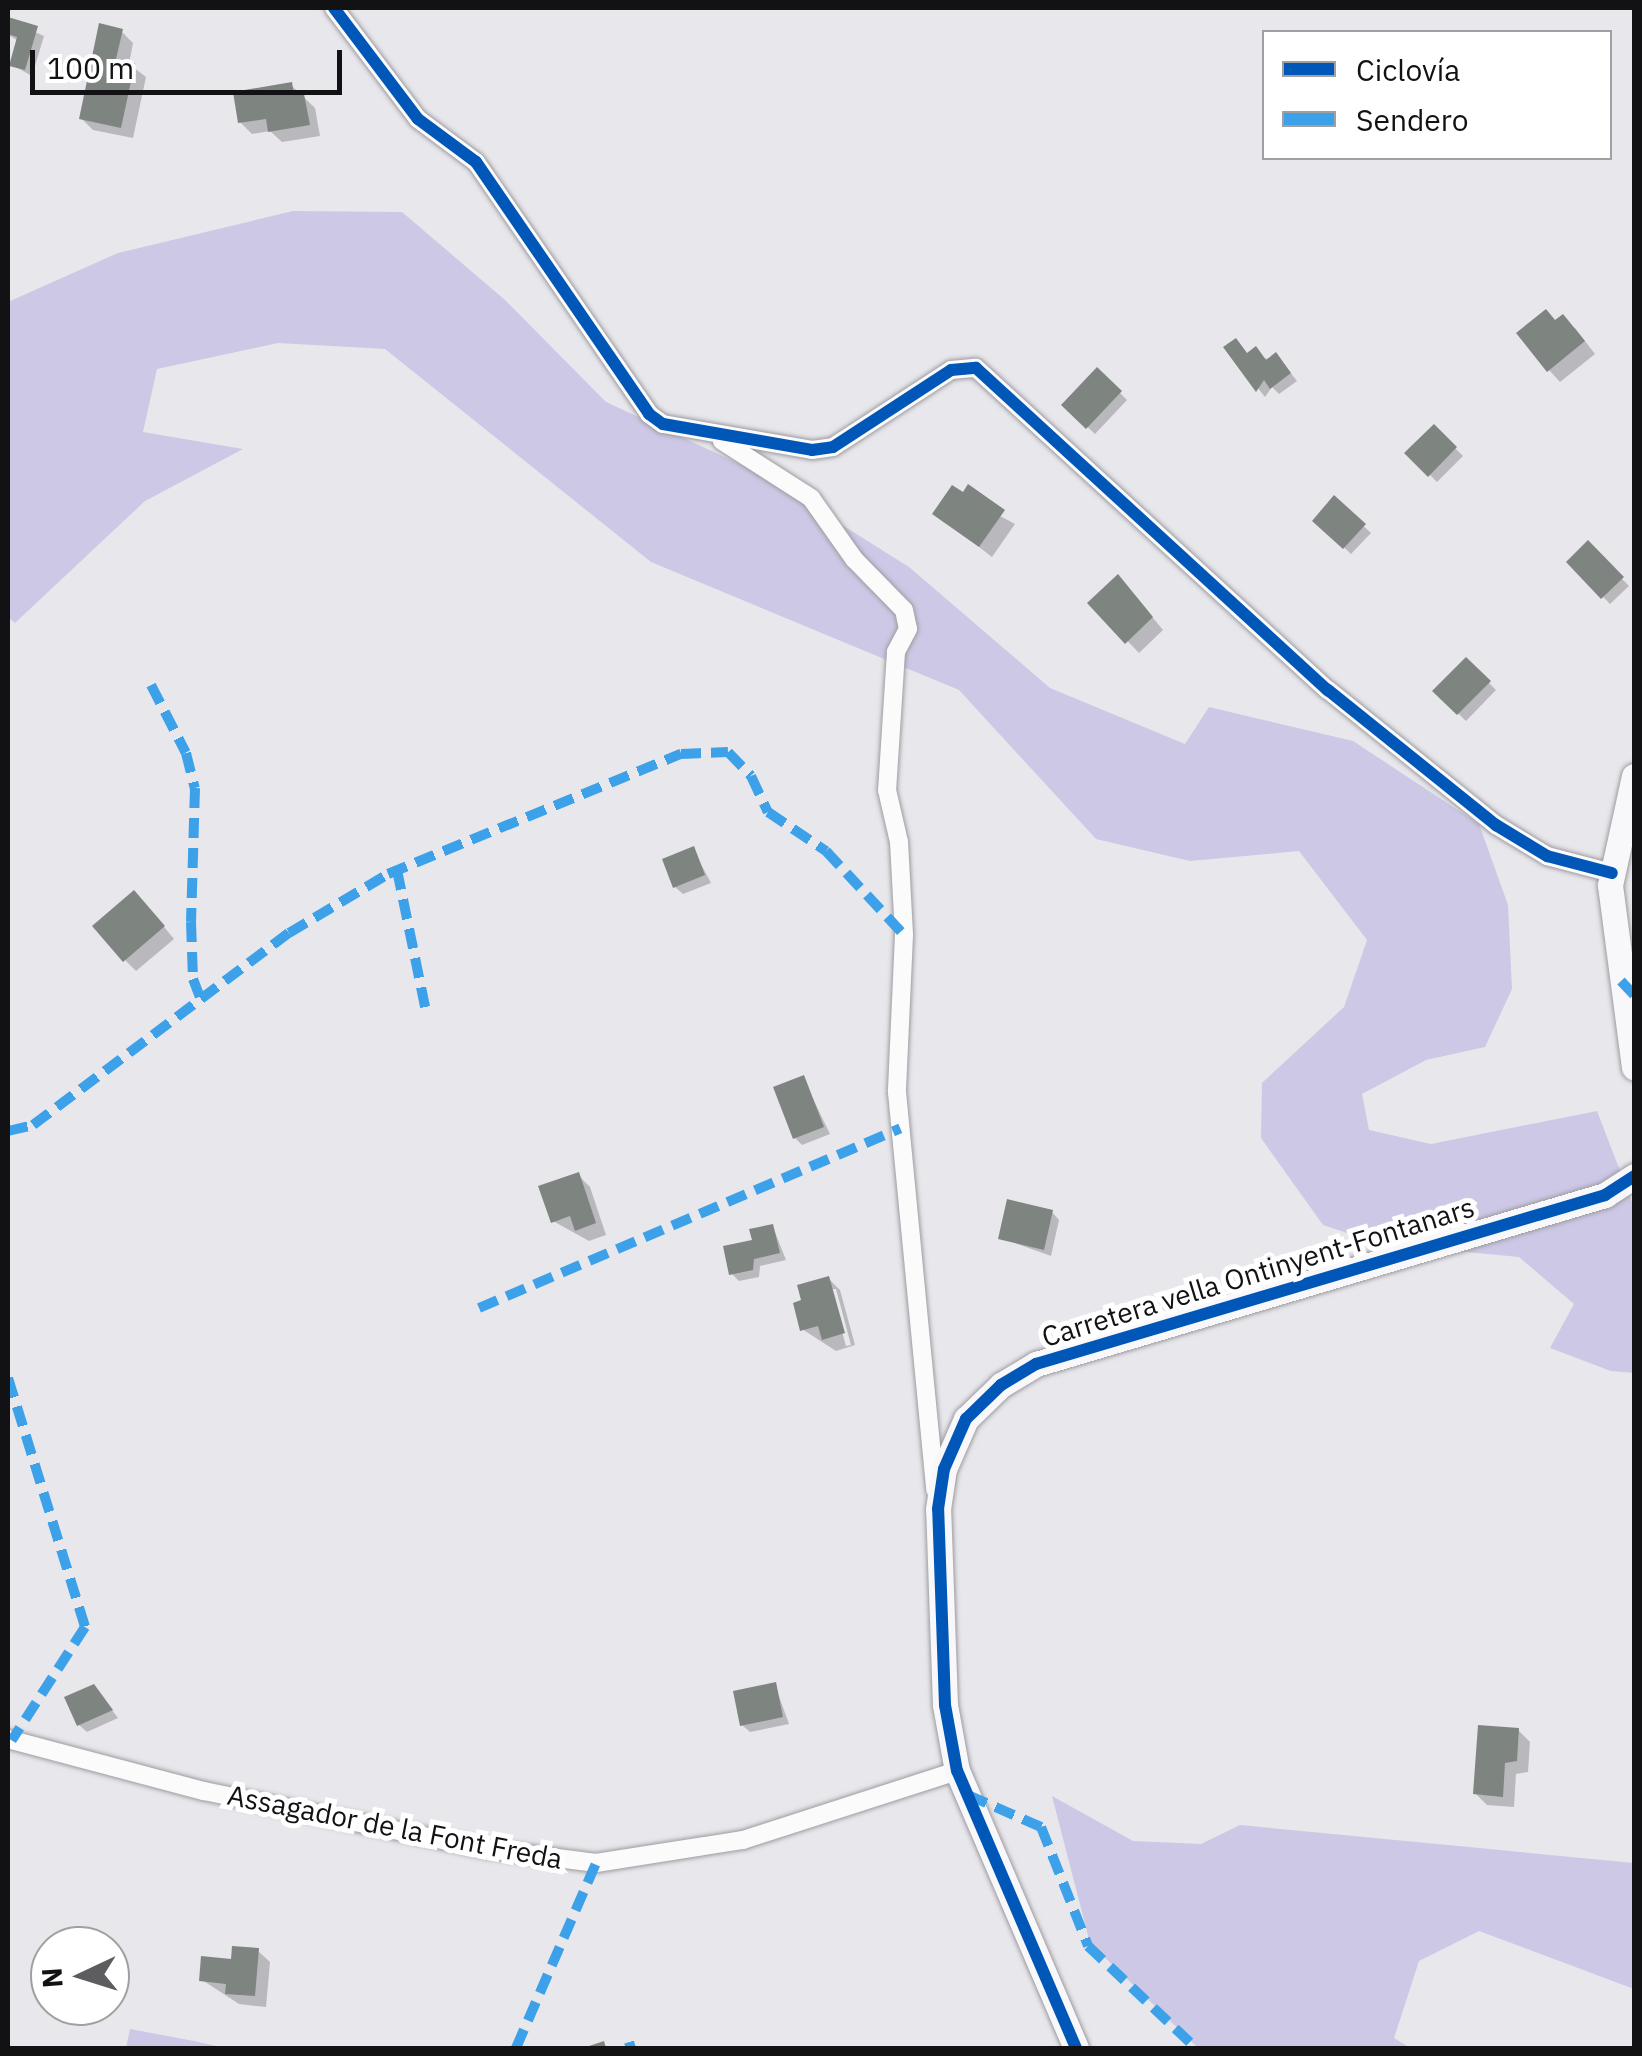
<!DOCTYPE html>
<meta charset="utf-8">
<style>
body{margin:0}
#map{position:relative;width:1642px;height:2056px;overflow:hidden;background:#e8e7ec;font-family:"IBM Plex Sans",sans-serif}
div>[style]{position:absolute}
.forest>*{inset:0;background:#cdc8e6}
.shadow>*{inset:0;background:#0003}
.building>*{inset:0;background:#7e8580}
.roads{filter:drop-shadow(0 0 2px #9d9ca0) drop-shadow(0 0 2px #9d9ca0)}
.street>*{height:18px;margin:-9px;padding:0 9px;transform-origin:9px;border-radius:9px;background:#fcfbfc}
.secondary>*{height:25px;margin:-12.5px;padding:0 12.5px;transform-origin:12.5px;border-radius:12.5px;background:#f8f8fa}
.quiet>*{height:10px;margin-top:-5px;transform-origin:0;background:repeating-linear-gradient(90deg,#3da1ea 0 20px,transparent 0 30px)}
.cycleway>*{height:12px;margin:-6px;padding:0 6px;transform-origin:6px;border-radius:6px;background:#0057b8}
span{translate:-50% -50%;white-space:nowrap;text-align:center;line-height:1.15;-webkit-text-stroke:10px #fff;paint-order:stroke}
.street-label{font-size:28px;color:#121214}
.frame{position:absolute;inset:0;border:10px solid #121214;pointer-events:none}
.legend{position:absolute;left:1262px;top:30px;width:350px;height:130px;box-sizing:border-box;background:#fff;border:2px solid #a0a0a1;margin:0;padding:12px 18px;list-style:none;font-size:30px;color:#121214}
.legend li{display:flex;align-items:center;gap:20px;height:50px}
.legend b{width:50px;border:2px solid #a0a0a1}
.north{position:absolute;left:30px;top:1926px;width:100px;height:100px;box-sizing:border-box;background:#fff;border:2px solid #a0a0a1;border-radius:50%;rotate:266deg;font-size:28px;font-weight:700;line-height:40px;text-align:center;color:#121214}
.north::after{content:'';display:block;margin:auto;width:35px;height:45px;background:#5d5d60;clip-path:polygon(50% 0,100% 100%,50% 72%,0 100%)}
.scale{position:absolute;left:30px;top:50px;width:312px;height:45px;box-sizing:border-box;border:5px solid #121214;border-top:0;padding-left:12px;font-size:30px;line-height:35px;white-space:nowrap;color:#121214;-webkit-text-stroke:8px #fff;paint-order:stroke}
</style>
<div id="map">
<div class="forest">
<i style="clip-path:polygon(293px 211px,402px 212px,505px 300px,606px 402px,759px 473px,909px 567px,1050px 688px,1185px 744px,1209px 707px,1353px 741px,1479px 824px,1508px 905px,1512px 989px,1485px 1047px,1426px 1060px,1362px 1094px,1369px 1130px,1431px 1144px,1597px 1111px,1634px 1207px,1634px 1373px,1611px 1371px,1550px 1348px,1574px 1304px,1519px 1257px,1381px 1244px,1323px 1225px,1261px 1138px,1262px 1083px,1344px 1007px,1367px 940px,1299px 851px,1190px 861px,1096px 839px,959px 690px,651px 562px,385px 349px,278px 343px,157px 369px,143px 432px,243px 449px,145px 501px,15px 623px,8px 617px,8px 302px,118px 253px)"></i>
<i style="clip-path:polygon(1052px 1796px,1133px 1841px,1201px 1844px,1240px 1825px,1634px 1863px,1634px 1989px,1479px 1931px,1419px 1961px,1394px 2038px,1410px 2048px,1198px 2048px,1090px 1943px)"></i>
<i style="clip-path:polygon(130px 2029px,194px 2041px,225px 2048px,126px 2048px)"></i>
</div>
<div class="shadow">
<i style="clip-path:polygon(8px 20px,44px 36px,32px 76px,12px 65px,19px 41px,8px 35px)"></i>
<i style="clip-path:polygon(121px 31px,133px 43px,129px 64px,146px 77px,133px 138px,93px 130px,81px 118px)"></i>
<i style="clip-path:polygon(291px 85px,315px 108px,320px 136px,282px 142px,270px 131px,252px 134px,240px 122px)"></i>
<i style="clip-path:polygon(1556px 322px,1575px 328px,1595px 354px,1560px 382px,1549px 370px)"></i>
<i style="clip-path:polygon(1226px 348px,1283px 363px,1297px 381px,1279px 394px,1272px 387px,1265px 397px)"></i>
<i style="clip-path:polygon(1097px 370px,1127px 400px,1095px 434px,1064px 405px)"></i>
<i style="clip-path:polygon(1434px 427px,1463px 456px,1437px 482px,1408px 453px)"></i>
<i style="clip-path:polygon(963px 496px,1015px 524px,992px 557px,936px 514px)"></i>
<i style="clip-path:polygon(1335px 499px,1371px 533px,1351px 554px,1315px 520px)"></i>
<i style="clip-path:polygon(1588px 544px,1629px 586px,1610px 604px,1569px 562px)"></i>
<i style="clip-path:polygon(1129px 589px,1163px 630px,1139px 653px,1091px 603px)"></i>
<i style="clip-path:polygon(1466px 660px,1496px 690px,1466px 721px,1435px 691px)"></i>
<i style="clip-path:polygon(693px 849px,711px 883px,683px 894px,675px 887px)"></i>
<i style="clip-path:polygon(146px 905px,174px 939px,136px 971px,125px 960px)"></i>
<i style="clip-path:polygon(803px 1078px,830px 1134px,802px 1145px,795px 1138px)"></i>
<i style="clip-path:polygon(578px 1175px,590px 1187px,606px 1235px,589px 1241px,553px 1221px)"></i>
<i style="clip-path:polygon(1052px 1212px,1059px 1220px,1051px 1256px,1001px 1238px)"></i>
<i style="clip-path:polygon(773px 1227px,786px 1260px,760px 1266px,759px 1277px,739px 1281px,732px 1274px)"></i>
<i style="clip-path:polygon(evenodd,829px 1279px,840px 1290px,855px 1345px,836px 1351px,802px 1329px,829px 1279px,830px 1289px,836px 1289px,851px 1345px,846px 1346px,830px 1289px)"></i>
<i style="clip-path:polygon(775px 1685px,789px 1724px,750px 1732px,742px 1725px)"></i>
<i style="clip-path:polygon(100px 1694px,118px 1718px,87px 1732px,79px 1725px)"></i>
<i style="clip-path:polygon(1518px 1730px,1530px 1742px,1528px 1772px,1516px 1774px,1514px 1807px,1487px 1805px,1475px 1793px)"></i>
<i style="clip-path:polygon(258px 1951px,270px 1962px,266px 2007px,239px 2004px,202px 1980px)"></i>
</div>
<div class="building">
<i style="clip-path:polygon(8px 17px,38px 26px,25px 70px,9px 66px,17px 37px,8px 34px)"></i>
<i style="clip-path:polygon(99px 23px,123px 29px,116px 59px,135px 63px,121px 128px,79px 119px)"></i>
<i style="clip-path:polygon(292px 82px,294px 95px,304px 94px,310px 125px,268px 132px,266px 119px,238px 123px,233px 92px)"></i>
<i style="clip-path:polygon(1546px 309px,1555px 320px,1563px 314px,1585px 341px,1547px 372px,1516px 333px)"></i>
<i style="clip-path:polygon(1236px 338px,1247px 353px,1256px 346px,1266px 360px,1276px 352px,1291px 373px,1270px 389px,1264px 380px,1256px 392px,1223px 347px)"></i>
<i style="clip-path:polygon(1097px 367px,1122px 391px,1086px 429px,1061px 405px)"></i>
<i style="clip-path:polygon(1434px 424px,1457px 447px,1428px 477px,1404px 453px)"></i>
<i style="clip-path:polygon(968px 484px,1005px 510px,979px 547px,932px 514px,952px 485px,963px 492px)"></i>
<i style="clip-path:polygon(1334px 495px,1366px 524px,1343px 549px,1312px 521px)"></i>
<i style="clip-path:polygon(1588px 540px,1624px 577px,1601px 599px,1566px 562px)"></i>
<i style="clip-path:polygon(1118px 574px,1153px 617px,1125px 644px,1087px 603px)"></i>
<i style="clip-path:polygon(1466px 657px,1491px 681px,1457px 715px,1432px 691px)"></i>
<i style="clip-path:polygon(694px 846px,705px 875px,673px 888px,662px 859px)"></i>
<i style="clip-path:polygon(134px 890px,165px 926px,123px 962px,92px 926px)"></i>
<i style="clip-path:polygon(804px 1075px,824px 1127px,793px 1139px,773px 1087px)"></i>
<i style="clip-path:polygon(579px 1172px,596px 1223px,575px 1231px,570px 1216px,551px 1223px,538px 1186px)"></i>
<i style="clip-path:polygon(1007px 1199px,1053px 1210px,1044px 1250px,998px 1239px)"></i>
<i style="clip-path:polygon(773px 1224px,780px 1253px,754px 1259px,753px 1270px,729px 1275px,723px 1246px,752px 1240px,749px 1229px)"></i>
<i style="clip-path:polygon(829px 1276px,845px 1333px,822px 1340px,818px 1326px,800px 1331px,793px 1303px,801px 1300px,797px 1285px)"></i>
<i style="clip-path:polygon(776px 1682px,783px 1717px,740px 1726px,733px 1691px)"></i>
<i style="clip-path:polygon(94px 1684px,113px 1710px,77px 1726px,64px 1697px)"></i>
<i style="clip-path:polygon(1478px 1725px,1519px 1728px,1517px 1761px,1505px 1763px,1503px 1797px,1473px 1794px)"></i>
<i style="clip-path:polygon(232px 1946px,259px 1948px,255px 1996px,225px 1994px,226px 1984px,199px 1981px,201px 1956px,231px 1959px)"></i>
<i style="clip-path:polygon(604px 2041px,606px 2048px,583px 2048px)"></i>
</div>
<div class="roads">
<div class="street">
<i style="left:334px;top:8px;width:139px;rotate:52.9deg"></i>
<i style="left:418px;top:119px;width:72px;rotate:36.6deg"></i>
<i style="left:476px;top:162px;width:306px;rotate:55.5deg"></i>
<i style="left:649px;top:414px;width:17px;rotate:36deg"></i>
<i style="left:663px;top:424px;width:151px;rotate:9.9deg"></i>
<i style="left:812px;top:450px;width:21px;rotate:-8deg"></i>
<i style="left:833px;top:447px;width:141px;rotate:-33.1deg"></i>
<i style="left:951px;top:370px;width:25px;rotate:-5deg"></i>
<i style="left:976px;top:368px;width:477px;rotate:42.5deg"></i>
<i style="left:1328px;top:690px;width:216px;rotate:38.8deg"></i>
<i style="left:1496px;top:825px;width:60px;rotate:31.3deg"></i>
<i style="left:1547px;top:856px;width:67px;rotate:14.7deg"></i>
<i style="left:722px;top:441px;width:106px;rotate:32.6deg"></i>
<i style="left:811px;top:498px;width:75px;rotate:54.8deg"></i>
<i style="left:854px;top:559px;width:71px;rotate:45.6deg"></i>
<i style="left:904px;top:610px;width:19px;rotate:78deg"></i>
<i style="left:908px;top:629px;width:26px;rotate:118deg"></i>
<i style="left:896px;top:652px;width:138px;rotate:93.7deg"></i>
<i style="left:887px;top:790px;width:53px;rotate:77deg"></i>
<i style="left:899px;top:842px;width:93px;rotate:86.9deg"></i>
<i style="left:904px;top:935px;width:157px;rotate:92.6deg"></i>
<i style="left:897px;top:1092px;width:400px;rotate:84.5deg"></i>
<i style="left:8px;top:1739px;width:203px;rotate:14.9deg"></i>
<i style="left:204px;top:1791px;width:289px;rotate:11.6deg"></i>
<i style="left:487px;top:1849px;width:110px;rotate:7.3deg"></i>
<i style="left:596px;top:1863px;width:149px;rotate:-8.9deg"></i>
<i style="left:743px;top:1840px;width:225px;rotate:-17.9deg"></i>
</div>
<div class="secondary">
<i style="left:1634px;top:776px;width:112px;rotate:102.4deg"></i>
<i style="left:1610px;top:885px;width:184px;rotate:82.5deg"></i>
<i style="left:1076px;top:2048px;width:301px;rotate:-113.2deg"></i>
<i style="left:957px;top:1771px;width:67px;rotate:-100.3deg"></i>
<i style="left:945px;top:1705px;width:196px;rotate:-92deg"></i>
<i style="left:938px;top:1509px;width:40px;rotate:-81.5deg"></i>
<i style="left:944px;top:1469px;width:55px;rotate:-66.3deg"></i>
<i style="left:966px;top:1419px;width:49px;rotate:-44.2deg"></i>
<i style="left:1001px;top:1385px;width:41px;rotate:-31deg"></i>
<i style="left:1036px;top:1364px;width:594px;rotate:-16.54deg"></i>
<i style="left:1605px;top:1195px;width:35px;rotate:-33deg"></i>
</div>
</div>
<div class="quiet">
<i style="left:151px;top:685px;width:76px;rotate:62.8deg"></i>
<i style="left:186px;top:753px;width:36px;rotate:76deg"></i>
<i style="left:195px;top:788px;width:134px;rotate:91.7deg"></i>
<i style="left:191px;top:922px;width:57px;rotate:88deg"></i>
<i style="left:193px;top:979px;width:19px;rotate:69deg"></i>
<i style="left:397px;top:870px;width:140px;rotate:78.4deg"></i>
<i style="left:1621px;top:981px;width:19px;rotate:47deg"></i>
<i style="left:8px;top:1131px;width:26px;rotate:-13deg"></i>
<i style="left:33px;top:1125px;width:320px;rotate:-36.9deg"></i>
<i style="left:289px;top:933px;width:115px;rotate:-30.8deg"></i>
<i style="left:388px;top:874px;width:317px;rotate:-22.3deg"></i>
<i style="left:681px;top:754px;width:47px;rotate:-2.4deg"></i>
<i style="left:728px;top:752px;width:33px;rotate:46deg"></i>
<i style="left:751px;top:776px;width:40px;rotate:65deg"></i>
<i style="left:768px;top:812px;width:70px;rotate:33.9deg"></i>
<i style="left:826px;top:851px;width:115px;rotate:47.1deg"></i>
<i style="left:479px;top:1308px;width:458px;rotate:-23.1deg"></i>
<i style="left:8px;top:1378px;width:261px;rotate:72.8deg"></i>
<i style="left:85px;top:1627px;width:135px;rotate:122.9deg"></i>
<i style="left:968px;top:1795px;width:80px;rotate:23.7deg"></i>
<i style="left:1041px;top:1827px;width:128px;rotate:68.4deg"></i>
<i style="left:1088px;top:1946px;width:149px;rotate:43.4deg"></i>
<i style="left:629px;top:2042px;width:6px;rotate:72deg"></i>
<i style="left:516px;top:2048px;width:202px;rotate:-66.6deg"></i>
</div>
<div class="cycleway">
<i style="left:334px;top:8px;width:139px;rotate:52.9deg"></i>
<i style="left:418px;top:119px;width:72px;rotate:36.6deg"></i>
<i style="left:476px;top:162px;width:306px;rotate:55.5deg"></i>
<i style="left:649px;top:414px;width:17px;rotate:36deg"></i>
<i style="left:663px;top:424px;width:151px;rotate:9.9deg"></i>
<i style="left:812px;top:450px;width:21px;rotate:-8deg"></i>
<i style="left:833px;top:447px;width:141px;rotate:-33.1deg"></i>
<i style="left:951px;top:370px;width:25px;rotate:-5deg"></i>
<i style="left:976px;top:368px;width:477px;rotate:42.5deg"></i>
<i style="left:1328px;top:690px;width:216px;rotate:38.8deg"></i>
<i style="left:1496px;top:825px;width:60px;rotate:31.3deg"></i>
<i style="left:1547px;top:856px;width:67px;rotate:14.7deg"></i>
<i style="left:1076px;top:2048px;width:301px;rotate:-113.2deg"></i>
<i style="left:957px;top:1771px;width:67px;rotate:-100.3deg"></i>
<i style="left:945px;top:1705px;width:196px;rotate:-92deg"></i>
<i style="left:938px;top:1509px;width:40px;rotate:-81.5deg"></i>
<i style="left:944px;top:1469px;width:55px;rotate:-66.3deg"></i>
<i style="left:966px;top:1419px;width:49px;rotate:-44.2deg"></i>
<i style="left:1001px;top:1385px;width:41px;rotate:-31deg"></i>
<i style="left:1036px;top:1364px;width:594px;rotate:-16.54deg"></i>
<i style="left:1605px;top:1195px;width:35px;rotate:-33deg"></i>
</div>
<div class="street-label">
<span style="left:1258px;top:1272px;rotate:-17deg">Carretera vella Ontinyent-Fontanars</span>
<span style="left:395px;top:1827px;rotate:11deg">Assagador de la Font Freda</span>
</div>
<div class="frame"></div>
<ul class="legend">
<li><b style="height:12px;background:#0057b8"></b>Ciclovía</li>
<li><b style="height:12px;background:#3da1ea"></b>Sendero</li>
</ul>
<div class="north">N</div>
<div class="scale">100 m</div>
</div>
